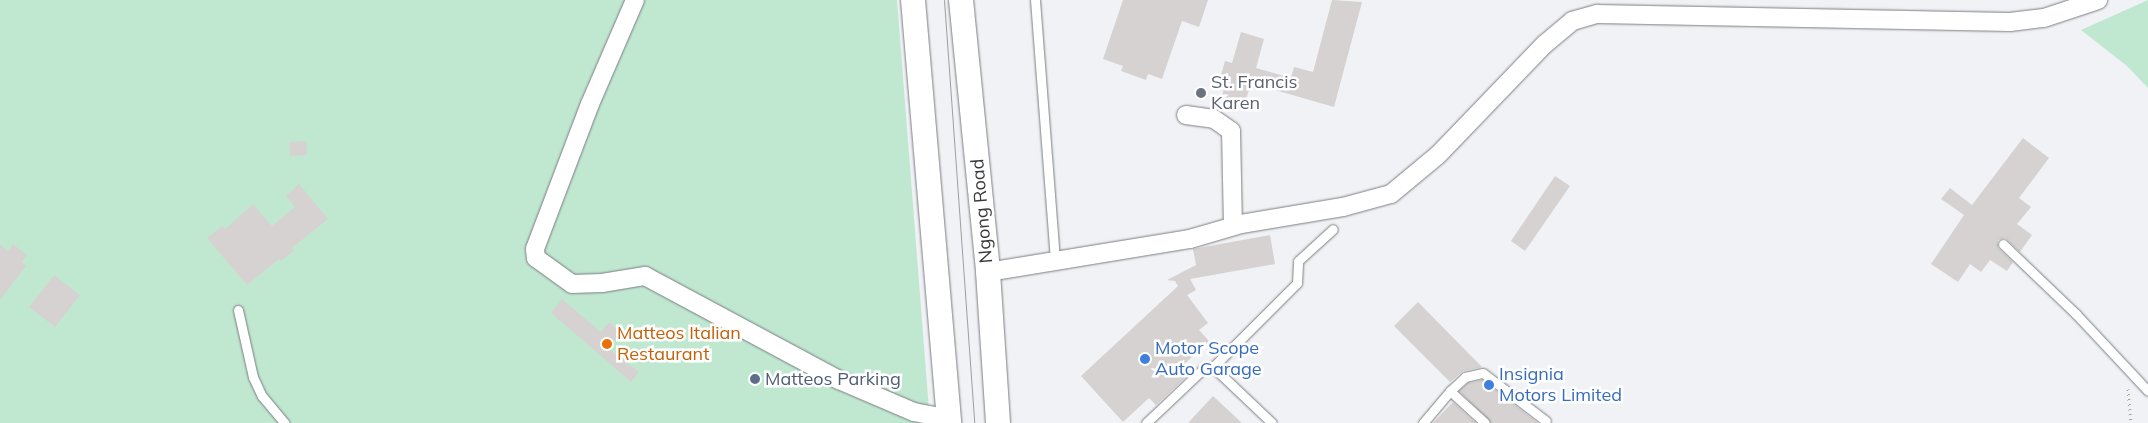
<!DOCTYPE html>
<style>
body{margin:0}
#map{position:relative;width:2148px;height:423px;overflow:hidden;background:#f0f2f5;font-family:Mulish,sans-serif}
div>[style]{position:absolute}
.green>*{inset:0;background:#c0e8d1}
.building>*{inset:0;background:#d6d2d1}
.path>*{height:3px;margin-top:-1.5px;transform-origin:0;background:repeating-linear-gradient(90deg,#a1a3a5 0 1px,transparent 0 5px)}
.roads{filter:drop-shadow(0 0 1px #7b7d80) drop-shadow(0 0 1px #7b7d80)}
.lane>*{height:9px;margin:-4.5px;padding:0 4.5px;transform-origin:4.5px;border-radius:4.5px;background:#fff}
.street>*{height:18px;margin:-9px;padding:0 9px;transform-origin:9px;border-radius:9px;background:#fff}
.secondary>*{height:24px;margin:-12px;padding:0 12px;transform-origin:12px;border-radius:12px;background:#fff}
.tram>*{height:1px;margin:-0.5px;padding:0 0.5px;transform-origin:0.5px;border-radius:0.5px;background:#9c9ea0}
.dots>*{width:14px;height:14px;translate:-50% -50%;box-sizing:border-box;border:2px solid #fff;border-radius:50%}
span{translate:-50% -50%;white-space:nowrap;text-align:center;line-height:1.15;-webkit-text-stroke:5px #fff;paint-order:stroke}
.worship-label{font-size:18px;color:#5b616d}
.left{translate:0 -50%;text-align:left}
.street-label{font-size:18px;color:#38393a}
.food-label{font-size:18px;color:#c56008}
.shop-label{font-size:18px;color:#366cbe}
.service-label{font-size:18px;color:#4e5e75}
</style>
<div id="map">
<div class="green">
<i style="clip-path:polygon(0 0,897px 0,930px 423px,0 423px)"></i>
<i style="clip-path:polygon(2148px 0,2148px 88px,2127px 66px,2081px 30px)"></i>
</div>
<div class="building">
<i style="clip-path:polygon(1123px 0,1208px 0,1199px 27px,1182px 21px,1162px 79px,1148px 74px,1146px 80px,1121px 71px,1123px 66px,1103px 59px)"></i>
<i style="clip-path:polygon(1332px 0,1362px 2px,1334px 107px,1251px 83px,1243px 109px,1220px 102px,1228px 76px,1221px 75px,1225px 61px,1232px 63px,1241px 32px,1264px 39px,1256px 68px,1291px 78px,1294px 67px,1313px 72px)"></i>
<i style="clip-path:polygon(2023px 138px,2049px 158px,2019px 198px,2031px 207px,2017px 224px,2032px 235px,2020px 252px,2005px 238px,1998px 240px,1998px 248px,2013px 262px,2007px 271px,1990px 260px,1981px 272px,1970px 264px,1958px 282px,1931px 264px,1964px 215px,1941px 199px,1950px 188px,1972px 205px)"></i>
<i style="clip-path:polygon(306px 141px,307px 155px,290px 156px,289px 142px)"></i>
<i style="clip-path:polygon(1555px 176px,1570px 186px,1525px 251px,1511px 241px)"></i>
<i style="clip-path:polygon(299px 184px,328px 219px,292px 248px,294px 251px,281px 261px,279px 259px,247px 285px,207px 238px,222px 226px,225px 229px,253px 204px,272px 226px,295px 207px,286px 196px)"></i>
<i style="clip-path:polygon(1270px 235px,1275px 264px,1190px 279px,1196px 290px,1187px 295px,1208px 323px,1199px 330px,1209px 341px,1177px 371px,1185px 378px,1156px 405px,1149px 398px,1123px 422px,1081px 376px,1178px 286px,1175px 281px,1167px 280px,1196px 265px,1193px 249px)"></i>
<i style="clip-path:polygon(0 244px,8px 251px,13px 244px,27px 255px,22px 262px,26px 266px,0 300px)"></i>
<i style="clip-path:polygon(54px 275px,80px 295px,55px 327px,29px 307px)"></i>
<i style="clip-path:polygon(562px 299px,601px 332px,609px 322px,621px 333px,608px 348px,639px 372px,631px 382px,551px 313px)"></i>
<i style="clip-path:polygon(1418px 302px,1482px 367px,1463px 371px,1450px 382px,1394px 326px)"></i>
<i style="clip-path:polygon(1482px 380px,1538px 423px,1491px 423px,1459px 391px,1468px 383px)"></i>
<i style="clip-path:polygon(1213px 396px,1242px 423px,1188px 423px)"></i>
<i style="clip-path:polygon(1453px 402px,1476px 423px,1433px 423px)"></i>
</div>
<div class="path">
<i style="left:2128px;top:389px;width:34px;rotate:85deg"></i>
</div>
<div class="roads">
<div class="lane">
<i style="left:1035px;top:0;width:263px;rotate:85.6deg"></i>
<i style="left:2003px;top:244px;width:101px;rotate:43.8deg"></i>
<i style="left:2076px;top:314px;width:105px;rotate:46.9deg"></i>
<i style="left:238px;top:310px;width:69px;rotate:77.4deg"></i>
<i style="left:253px;top:377px;width:21px;rotate:65deg"></i>
<i style="left:262px;top:396px;width:35px;rotate:50deg"></i>
<i style="left:1213px;top:367px;width:119px;rotate:-45deg"></i>
<i style="left:1297px;top:283px;width:22px;rotate:-87deg"></i>
<i style="left:1298px;top:261px;width:47px;rotate:-42.4deg"></i>
<i style="left:1450px;top:391px;width:21px;rotate:-43deg"></i>
<i style="left:1465px;top:377px;width:18px;rotate:-13deg"></i>
<i style="left:1483px;top:373px;width:79px;rotate:37.3deg"></i>
<i style="left:1146px;top:423px;width:80px;rotate:-43.5deg"></i>
<i style="left:1204px;top:368px;width:9px;rotate:-6deg"></i>
<i style="left:1213px;top:367px;width:81px;rotate:43.5deg"></i>
<i style="left:1423px;top:423px;width:42px;rotate:-49.8deg"></i>
<i style="left:1450px;top:391px;width:47px;rotate:42.4deg"></i>
</div>
<div class="street">
<i style="left:635px;top:0;width:113px;rotate:113.4deg"></i>
<i style="left:590px;top:104px;width:155px;rotate:110.8deg"></i>
<i style="left:535px;top:249px;width:9px;rotate:84deg"></i>
<i style="left:536px;top:258px;width:44px;rotate:35.8deg"></i>
<i style="left:572px;top:284px;width:30px;rotate:-2deg"></i>
<i style="left:602px;top:283px;width:44px;rotate:-9.2deg"></i>
<i style="left:645px;top:276px;width:220px;rotate:28.2deg"></i>
<i style="left:839px;top:380px;width:82px;rotate:23.1deg"></i>
<i style="left:914px;top:412px;width:36px;rotate:11deg"></i>
<i style="left:1186px;top:115px;width:28px;rotate:8deg"></i>
<i style="left:1214px;top:119px;width:21px;rotate:35deg"></i>
<i style="left:1231px;top:131px;width:95px;rotate:88.8deg"></i>
<i style="left:988px;top:272px;width:205px;rotate:-9.3deg"></i>
<i style="left:1190px;top:239px;width:53px;rotate:-16.4deg"></i>
<i style="left:1241px;top:224px;width:103px;rotate:-9.5deg"></i>
<i style="left:1343px;top:207px;width:50px;rotate:-15.2deg"></i>
<i style="left:1391px;top:194px;width:61px;rotate:-39.7deg"></i>
<i style="left:1438px;top:155px;width:154px;rotate:-46.1deg"></i>
<i style="left:1545px;top:44px;width:35px;rotate:-40deg"></i>
<i style="left:1572px;top:21px;width:26px;rotate:-16deg"></i>
<i style="left:1597px;top:14px;width:413px;rotate:1.1deg"></i>
<i style="left:2010px;top:22px;width:34px;rotate:-7deg"></i>
<i style="left:2044px;top:18px;width:57px;rotate:-18.4deg"></i>
</div>
<div class="secondary">
<i style="left:913px;top:0;width:425px;rotate:85.1deg"></i>
<i style="left:961px;top:0;width:273px;rotate:84.3deg"></i>
<i style="left:988px;top:272px;width:151px;rotate:86.2deg"></i>
</div>
</div>
<div class="tram">
<i style="left:944px;top:0;width:424px;rotate:85.9deg"></i>
</div>
<div class="dots">
<i style="left:1201px;top:93px;background:#6b7280"></i>
<i style="left:607px;top:344px;background:#e8710a"></i>
<i style="left:1145px;top:359px;background:#3f7fe0"></i>
<i style="left:755px;top:379px;background:#5c6f8a"></i>
<i style="left:1489px;top:385px;background:#3f7fe0"></i>
</div>
<div class="worship-label">
<span class="left" style="left:1211px;top:93px">St. Francis<br>Karen</span>
</div>
<div class="street-label">
<span style="left:982px;top:211px;rotate:-95deg">Ngong Road</span>
</div>
<div class="food-label">
<span class="left" style="left:617px;top:344px">Matteos Italian<br>Restaurant</span>
</div>
<div class="shop-label">
<span class="left" style="left:1155px;top:359px">Motor Scope<br>Auto Garage</span>
<span class="left" style="left:1499px;top:385px">Insignia<br>Motors Limited</span>
</div>
<div class="service-label">
<span class="left" style="left:765px;top:379px">Matteos Parking</span>
</div>
</div>
